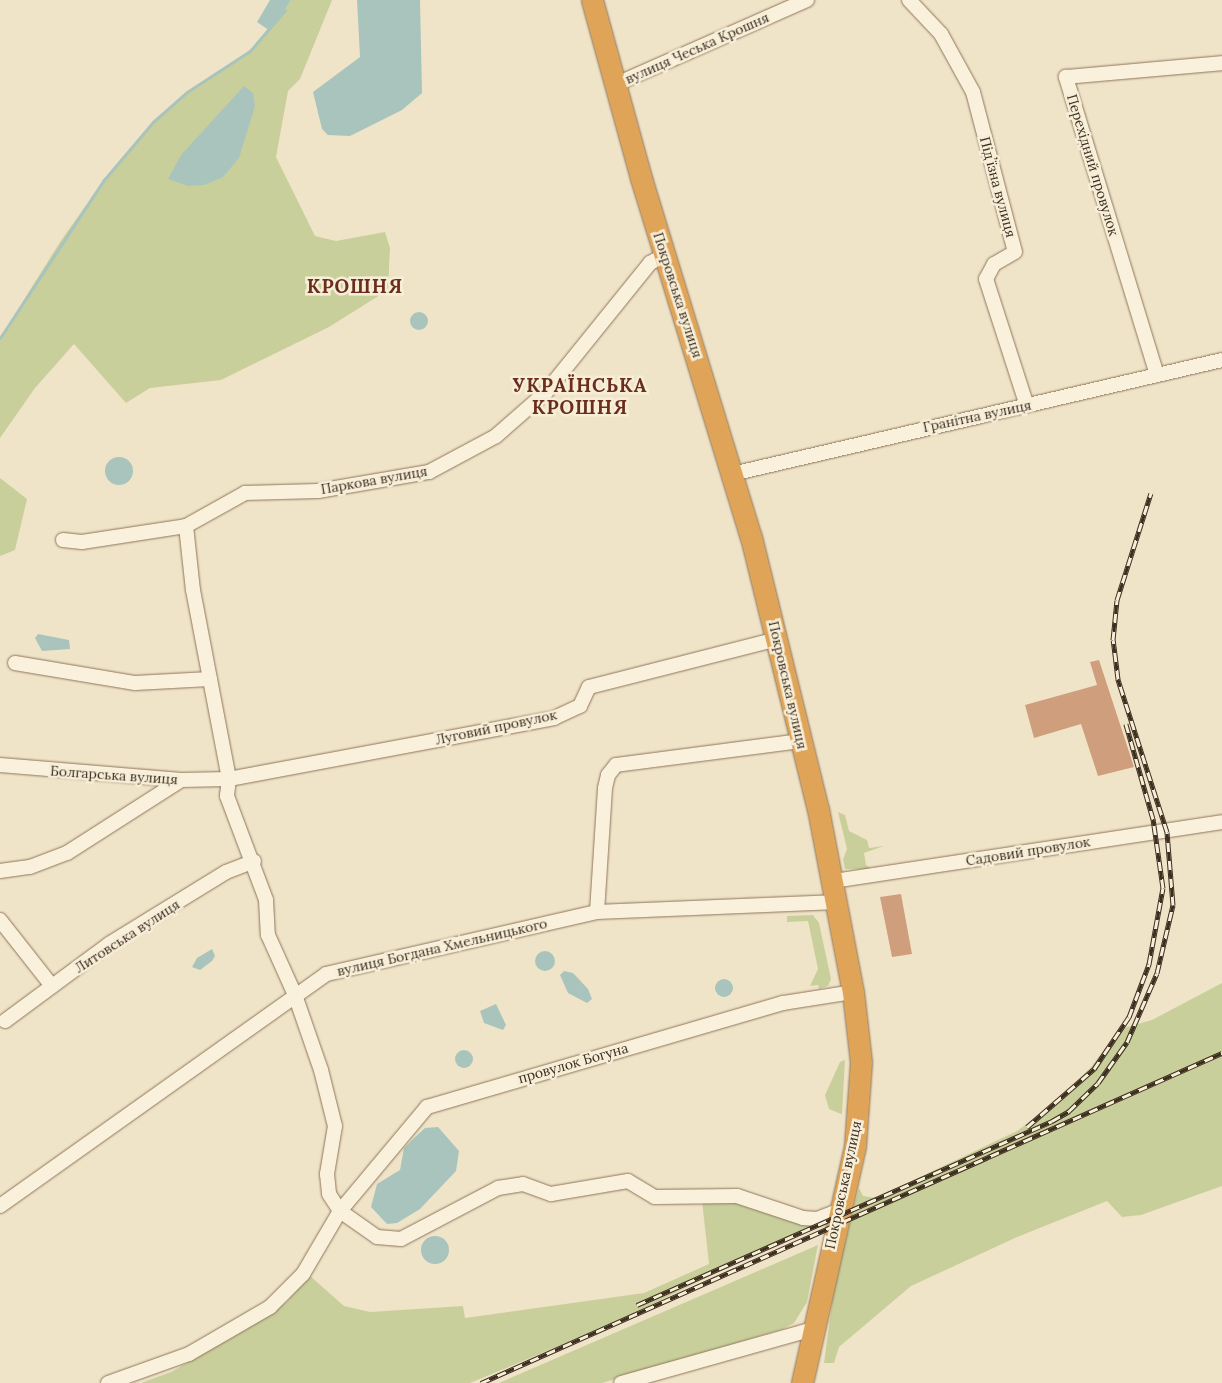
<!DOCTYPE html>
<meta charset="utf-8">
<style>
body{margin:0}
#map{position:relative;width:1222px;height:1383px;overflow:hidden;background:#f0e4c8;font-family:Lora,serif}
div>[style]{position:absolute}
.green>*{inset:0;background:#c9cf9b}
.water>*{inset:0;background:#a9c4bc}
.round{border-radius:50%}
.stream>*{height:3px;margin:-1.5px;padding:0 1.5px;transform-origin:1.5px;border-radius:1.5px;background:#a9c4bc}
.building>*{inset:0;background:#cf9f7d}
.roads{filter:drop-shadow(0 0 1px #8d765c) drop-shadow(0 0 1px #8d765c)}
.minor>*{height:14px;margin:-7px;padding:0 7px;transform-origin:7px;border-radius:7px;background:#faf1dc}
.highway>*{height:21px;margin:-10.5px;padding:0 10.5px;transform-origin:10.5px;border-radius:10.5px;background:#e0a458}
.rail>*{height:5px;margin-top:-2.5px;transform-origin:0;background:repeating-linear-gradient(90deg,#f7eed8 0 9px,#3d2e20 0 18px);box-sizing:border-box;border-block:1px solid #3d2e20}
span{translate:-50% -50%;white-space:nowrap;text-align:center;line-height:1.15;-webkit-text-stroke:5px #f7eed8;paint-order:stroke}
.street-label{font-size:14px;color:#3d2e20}
.district-label{font-size:19px;color:#6b2e1e;font-weight:700;letter-spacing:1px}
</style>
<div id="map">
<div class="green">
<i style="clip-path:polygon(291px 0,332px 0,300px 79px,288px 91px,276px 157px,315px 236px,336px 241px,385px 232px,390px 248px,388px 290px,329px 327px,221px 380px,150px 388px,126px 403px,74px 344px,35px 388px,0 438px,0 338px,60px 242px,103px 181px,153px 122px,187px 92px,250px 51px)"></i>
<i style="clip-path:polygon(0 478px,27px 499px,15px 550px,0 556px)"></i>
<i style="clip-path:polygon(838px 812px,845px 815px,849px 831px,867px 840px,869px 848px,884px 846px,864px 853px,866px 865px,872px 869px,845px 869px,843px 859px,847px 849px)"></i>
<i style="clip-path:polygon(813px 915px,819px 923px,831px 979px,828px 986px,819px 989px,818px 985px,810px 986px,818px 969px,808px 921px,787px 922px,787px 916px)"></i>
<i style="clip-path:polygon(1222px 983px,1222px 1186px,1141px 1215px,1122px 1217px,1107px 1201px,1015px 1238px,911px 1286px,839px 1347px,834px 1363px,824px 1363px,835px 1281px,859px 1188px,863px 1196px,876px 1198px,1017px 1131px,1055px 1103px,1091px 1067px,1120px 1029px,1152px 1020px)"></i>
<i style="clip-path:polygon(845px 1060px,842px 1114px,841px 1114px,829px 1109px,825px 1095px,840px 1062px)"></i>
<i style="clip-path:polygon(702px 1201px,749px 1202px,807px 1226px,816px 1224px,612px 1324px,470px 1383px,141px 1383px,171px 1372px,240px 1333px,287px 1302px,309px 1275px,344px 1306px,370px 1312px,463px 1306px,465px 1318px,644px 1293px,709px 1264px)"></i>
<i style="clip-path:polygon(818px 1245px,807px 1302px,794px 1323px,783px 1329px,602px 1383px,499px 1383px)"></i>
</div>
<div class="water">
<i style="clip-path:polygon(270px 0,291px 0,270px 31px,257px 22px)"></i>
<i style="clip-path:polygon(357px 0,420px 0,422px 93px,402px 110px,350px 136px,328px 135px,322px 129px,313px 92px,360px 57px)"></i>
<i style="clip-path:polygon(244px 86px,253px 93px,255px 106px,239px 158px,223px 177px,204px 185px,188px 186px,168px 179px,181px 155px)"></i>
<i class="round" style="left:410px;top:312px;width:18px;height:18px"></i>
<i class="round" style="left:105px;top:457px;width:28px;height:28px"></i>
<i style="clip-path:polygon(38px 634px,69px 640px,70px 649px,42px 651px,35px 638px)"></i>
<i style="clip-path:polygon(212px 949px,215px 956px,212px 961px,200px 970px,192px 967px,197px 958px)"></i>
<i class="round" style="left:535px;top:951px;width:20px;height:20px"></i>
<i style="clip-path:polygon(564px 971px,573px 973px,588px 989px,592px 999px,587px 1003px,568px 993px,560px 975px)"></i>
<i class="round" style="left:715px;top:979px;width:18px;height:18px"></i>
<i style="clip-path:polygon(496px 1004px,506px 1025px,503px 1030px,484px 1023px,480px 1011px)"></i>
<i class="round" style="left:455px;top:1050px;width:18px;height:18px"></i>
<i style="clip-path:polygon(438px 1127px,459px 1151px,456px 1171px,420px 1209px,397px 1223px,387px 1224px,371px 1207px,377px 1184px,400px 1170px,404px 1148px,414px 1138px,425px 1128px)"></i>
<i class="round" style="left:421px;top:1236px;width:28px;height:28px"></i>
</div>
<div class="stream">
<i style="left:0;top:338px;width:188px;rotate:-56.7deg"></i>
<i style="left:103px;top:181px;width:77px;rotate:-49.7deg"></i>
<i style="left:153px;top:122px;width:45px;rotate:-41.4deg"></i>
<i style="left:187px;top:92px;width:75px;rotate:-33.1deg"></i>
<i style="left:250px;top:51px;width:54px;rotate:-49.5deg"></i>
</div>
<div class="building">
<i style="clip-path:polygon(1099px 660px,1134px 767px,1098px 776px,1081px 724px,1034px 738px,1025px 705px,1097px 685px,1090px 662px)"></i>
<i style="clip-path:polygon(901px 894px,912px 954px,892px 957px,880px 897px)"></i>
</div>
<div class="roads">
<div class="minor">
<i style="left:909px;top:0;width:47px;rotate:46.7deg"></i>
<i style="left:941px;top:34px;width:66px;rotate:61.1deg"></i>
<i style="left:973px;top:92px;width:165px;rotate:75.3deg"></i>
<i style="left:1015px;top:252px;width:24px;rotate:150deg"></i>
<i style="left:994px;top:264px;width:17px;rotate:118deg"></i>
<i style="left:986px;top:279px;width:133px;rotate:72.1deg"></i>
<i style="left:614px;top:85px;width:211px;rotate:-23.8deg"></i>
<i style="left:1157px;top:375px;width:312px;rotate:-107deg"></i>
<i style="left:1066px;top:77px;width:157px;rotate:-5.1deg"></i>
<i style="left:732px;top:474px;width:503px;rotate:-13.1deg"></i>
<i style="left:186px;top:526px;width:64px;rotate:83.8deg"></i>
<i style="left:193px;top:590px;width:192px;rotate:79.2deg"></i>
<i style="left:229px;top:779px;width:17px;rotate:97deg"></i>
<i style="left:227px;top:796px;width:111px;rotate:69.4deg"></i>
<i style="left:266px;top:900px;width:35px;rotate:87deg"></i>
<i style="left:268px;top:935px;width:66px;rotate:65.8deg"></i>
<i style="left:295px;top:995px;width:79px;rotate:70.9deg"></i>
<i style="left:321px;top:1070px;width:58px;rotate:76deg"></i>
<i style="left:335px;top:1126px;width:49px;rotate:99.5deg"></i>
<i style="left:327px;top:1174px;width:20px;rotate:84deg"></i>
<i style="left:329px;top:1194px;width:20px;rotate:57deg"></i>
<i style="left:340px;top:1211px;width:45px;rotate:35.1deg"></i>
<i style="left:377px;top:1237px;width:24px;rotate:5deg"></i>
<i style="left:401px;top:1239px;width:110px;rotate:-27.7deg"></i>
<i style="left:498px;top:1188px;width:25px;rotate:-9deg"></i>
<i style="left:523px;top:1184px;width:30px;rotate:20deg"></i>
<i style="left:551px;top:1194px;width:78px;rotate:-9.6deg"></i>
<i style="left:628px;top:1181px;width:31px;rotate:31deg"></i>
<i style="left:655px;top:1197px;width:82px;rotate:-0.7deg"></i>
<i style="left:737px;top:1196px;width:70px;rotate:18.4deg"></i>
<i style="left:803px;top:1218px;width:14px;rotate:4deg"></i>
<i style="left:817px;top:1219px;width:22px;rotate:-21deg"></i>
<i style="left:63px;top:540px;width:19px;rotate:6deg"></i>
<i style="left:82px;top:542px;width:105px;rotate:-8.7deg"></i>
<i style="left:186px;top:526px;width:68px;rotate:-29.2deg"></i>
<i style="left:245px;top:493px;width:73px;rotate:-1.6deg"></i>
<i style="left:318px;top:491px;width:113px;rotate:-9.7deg"></i>
<i style="left:429px;top:472px;width:76px;rotate:-28.2deg"></i>
<i style="left:496px;top:436px;width:67px;rotate:-41.3deg"></i>
<i style="left:546px;top:392px;width:166px;rotate:-51.1deg"></i>
<i style="left:650px;top:263px;width:17px;rotate:-28deg"></i>
<i style="left:15px;top:663px;width:122px;rotate:9.5deg"></i>
<i style="left:135px;top:683px;width:75px;rotate:-3.1deg"></i>
<i style="left:0;top:765px;width:182px;rotate:4.7deg"></i>
<i style="left:181px;top:780px;width:48px;rotate:-1.2deg"></i>
<i style="left:229px;top:779px;width:331px;rotate:-10.6deg"></i>
<i style="left:554px;top:718px;width:29px;rotate:-25deg"></i>
<i style="left:580px;top:706px;width:21px;rotate:-65deg"></i>
<i style="left:589px;top:687px;width:194px;rotate:-14.3deg"></i>
<i style="left:0;top:871px;width:30px;rotate:-8deg"></i>
<i style="left:30px;top:867px;width:40px;rotate:-21deg"></i>
<i style="left:67px;top:853px;width:135px;rotate:-32.6deg"></i>
<i style="left:833px;top:881px;width:393px;rotate:-8.6deg"></i>
<i style="left:597px;top:912px;width:124px;rotate:-86.3deg"></i>
<i style="left:605px;top:788px;width:13px;rotate:-77deg"></i>
<i style="left:608px;top:775px;width:13px;rotate:-51deg"></i>
<i style="left:616px;top:765px;width:187px;rotate:-7.4deg"></i>
<i style="left:0;top:920px;width:84px;rotate:51.8deg"></i>
<i style="left:5px;top:1021px;width:129px;rotate:-36.5deg"></i>
<i style="left:109px;top:944px;width:137px;rotate:-31.6deg"></i>
<i style="left:226px;top:872px;width:30px;rotate:-21deg"></i>
<i style="left:0;top:1206px;width:400px;rotate:-35.4deg"></i>
<i style="left:326px;top:974px;width:278px;rotate:-12.9deg"></i>
<i style="left:597px;top:912px;width:240px;rotate:-2.4deg"></i>
<i style="left:108px;top:1383px;width:86px;rotate:-19.7deg"></i>
<i style="left:189px;top:1354px;width:94px;rotate:-30.1deg"></i>
<i style="left:270px;top:1307px;width:47px;rotate:-45deg"></i>
<i style="left:303px;top:1274px;width:73px;rotate:-59.6deg"></i>
<i style="left:340px;top:1211px;width:136px;rotate:-50.1deg"></i>
<i style="left:427px;top:1107px;width:371px;rotate:-16.3deg"></i>
<i style="left:783px;top:1003px;width:71px;rotate:-8.9deg"></i>
<i style="left:621px;top:1383px;width:199px;rotate:-15.7deg"></i>
</div>
<div class="highway">
<i style="left:592px;top:0;width:185px;rotate:74.6deg"></i>
<i style="left:641px;top:178px;width:375px;rotate:73deg"></i>
<i style="left:751px;top:537px;width:280px;rotate:76.2deg"></i>
<i style="left:818px;top:809px;width:186px;rotate:79.2deg"></i>
<i style="left:853px;top:992px;width:70px;rotate:83.5deg"></i>
<i style="left:861px;top:1062px;width:84px;rotate:94.1deg"></i>
<i style="left:855px;top:1146px;width:243px;rotate:102.6deg"></i>
</div>
</div>
<div class="rail">
<i style="left:1027px;top:1127px;width:89px;rotate:-40.9deg"></i>
<i style="left:1094px;top:1069px;width:63px;rotate:-56.1deg"></i>
<i style="left:1129px;top:1017px;width:57px;rotate:-69.3deg"></i>
<i style="left:1149px;top:964px;width:77px;rotate:-79.6deg"></i>
<i style="left:1163px;top:888px;width:70px;rotate:-98.2deg"></i>
<i style="left:1153px;top:819px;width:99px;rotate:-105.9deg"></i>
<i style="left:637px;top:1305px;width:454px;rotate:-23.9deg"></i>
<i style="left:1052px;top:1121px;width:20px;rotate:-30deg"></i>
<i style="left:1069px;top:1111px;width:40px;rotate:-44deg"></i>
<i style="left:1098px;top:1083px;width:50px;rotate:-54.7deg"></i>
<i style="left:1127px;top:1042px;width:75px;rotate:-66.5deg"></i>
<i style="left:1157px;top:973px;width:70px;rotate:-76.8deg"></i>
<i style="left:1173px;top:905px;width:73px;rotate:-94.7deg"></i>
<i style="left:1167px;top:832px;width:161px;rotate:-107.8deg"></i>
<i style="left:1118px;top:679px;width:39px;rotate:-97deg"></i>
<i style="left:1113px;top:640px;width:40px;rotate:-84.3deg"></i>
<i style="left:1117px;top:600px;width:112px;rotate:-72.4deg"></i>
<i style="left:481px;top:1383px;width:811px;rotate:-24.01deg"></i>
</div>
<div class="street-label">
<span style="left:697px;top:48px;rotate:-24deg">вулиця Чеська Крошня</span>
<span style="left:1093px;top:165px;rotate:73deg">Перехідний провулок</span>
<span style="left:998px;top:187px;rotate:75deg">Підʼїзна вулиця</span>
<span style="left:678px;top:295px;rotate:72deg">Покровська вулиця</span>
<span style="left:977px;top:416px;rotate:-12deg">Гранітна вулиця</span>
<span style="left:374px;top:480px;rotate:-10deg">Паркова вулиця</span>
<span style="left:788px;top:685px;rotate:77deg">Покровська вулиця</span>
<span style="left:496px;top:727px;rotate:-12deg">Луговий провулок</span>
<span style="left:114px;top:775px;rotate:4deg">Болгарська вулиця</span>
<span style="left:1028px;top:851px;rotate:-9deg">Садовий провулок</span>
<span style="left:127px;top:936px;rotate:-33deg">Литовська вулиця</span>
<span style="left:442px;top:947px;rotate:-13deg">вулиця Богдана Хмельницького</span>
<span style="left:573px;top:1063px;rotate:-16deg">провулок Богуна</span>
<span style="left:843px;top:1185px;rotate:-78deg">Покровська вулиця</span>
</div>
<div class="district-label">
<span style="left:355px;top:287px">КРОШНЯ</span>
<span style="left:580px;top:397px">УКРАЇНСЬКА<br>КРОШНЯ</span>
</div>
</div>
